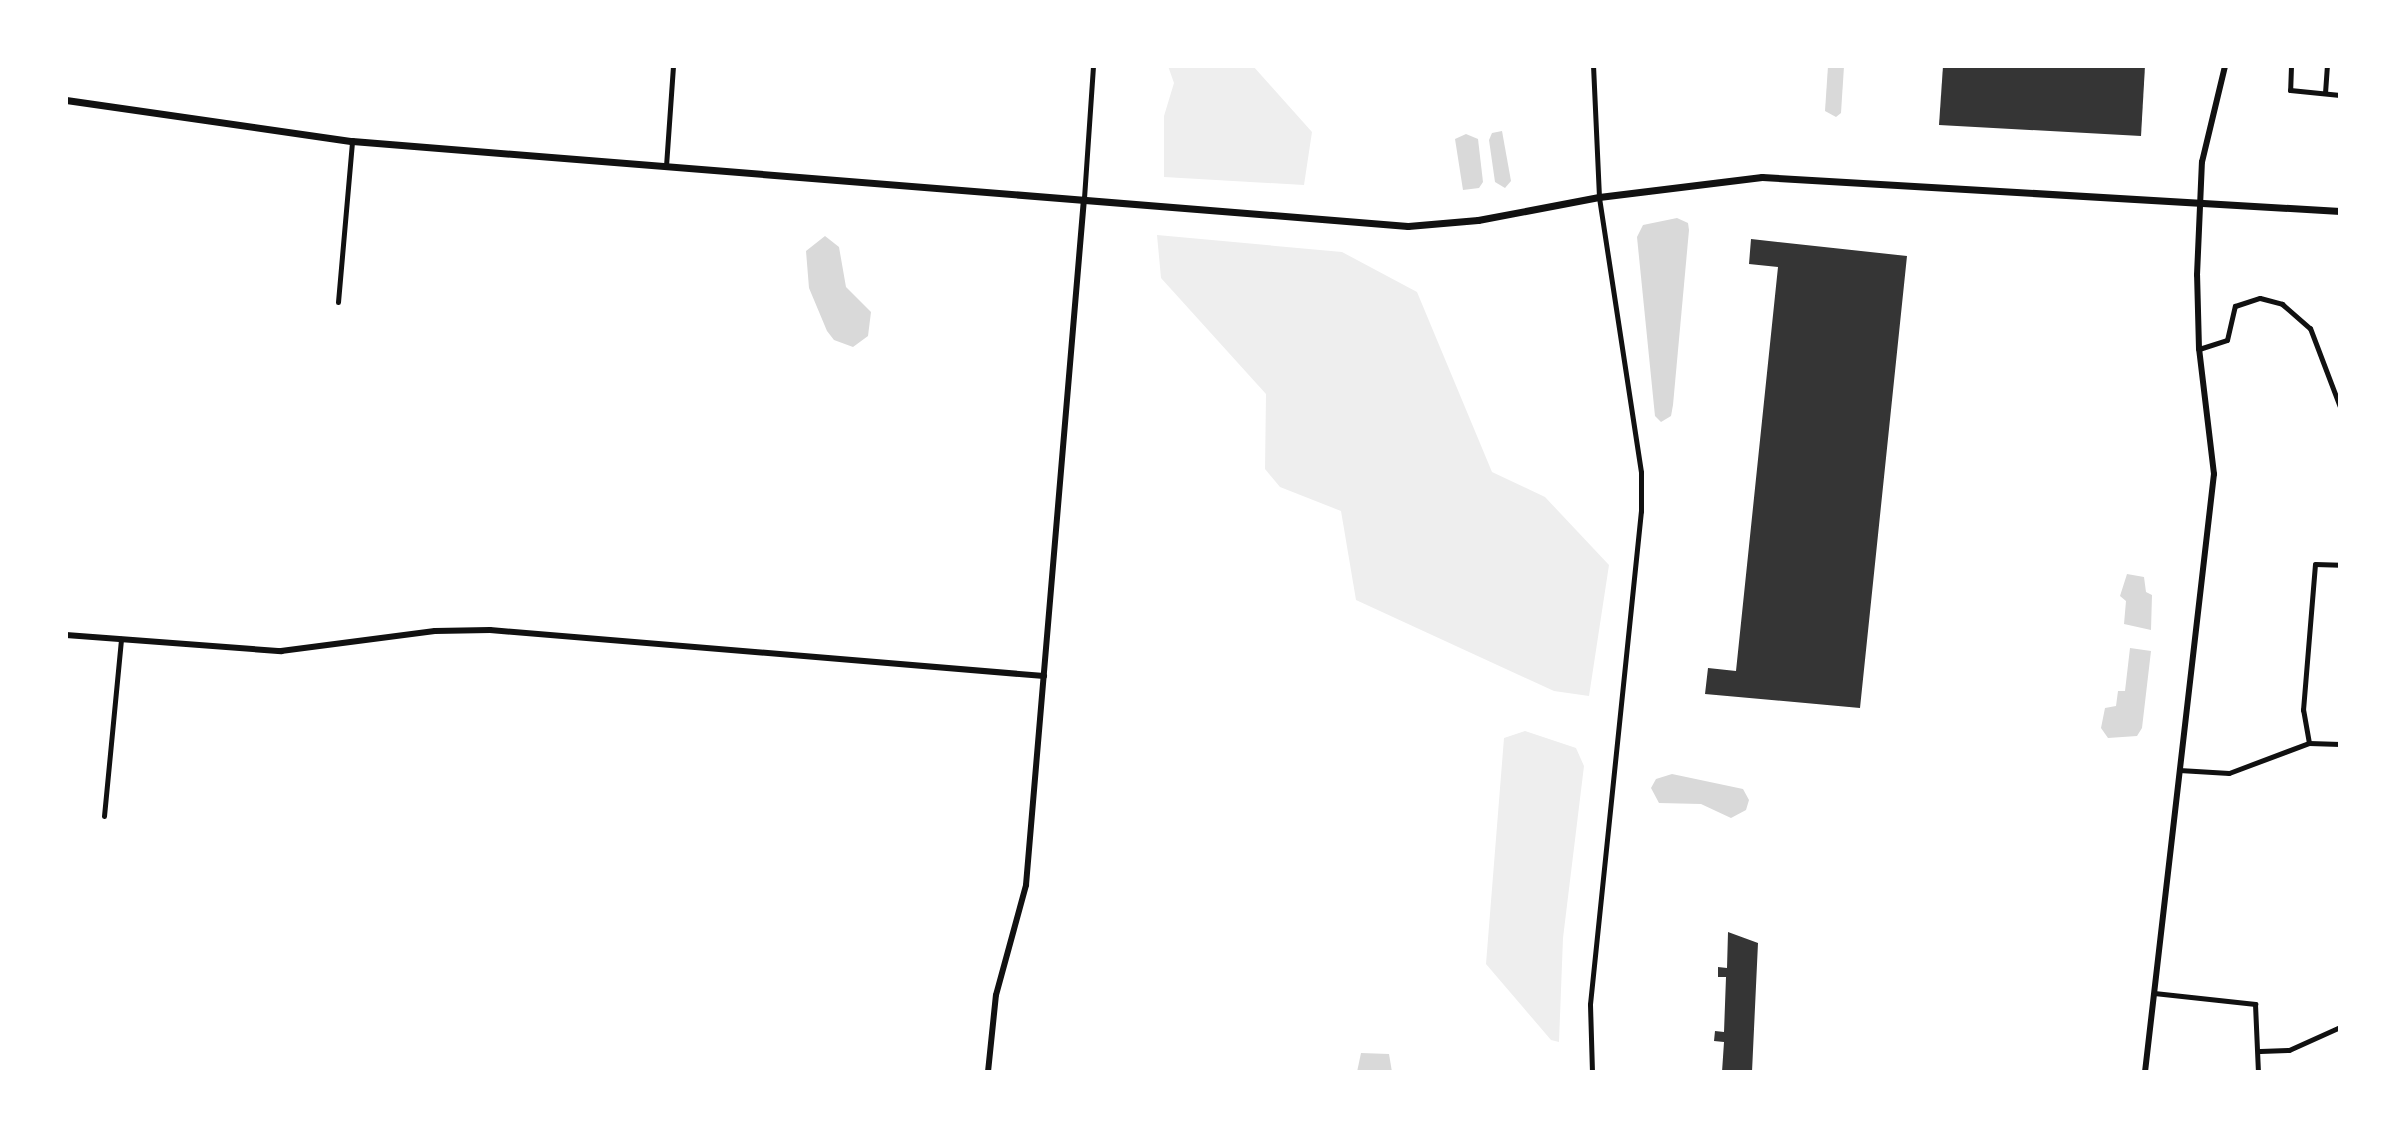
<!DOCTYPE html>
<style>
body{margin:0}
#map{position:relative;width:2406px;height:1138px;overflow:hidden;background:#fff;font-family:Rubik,sans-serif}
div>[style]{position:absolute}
.green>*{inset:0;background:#eee}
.water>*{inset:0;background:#d9d9d9}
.building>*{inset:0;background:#353535}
.minor>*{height:5px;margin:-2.5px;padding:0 2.5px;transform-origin:2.5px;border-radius:2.5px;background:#111}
.tertiary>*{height:6px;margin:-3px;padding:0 3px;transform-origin:3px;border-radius:3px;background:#111}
.secondary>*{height:7px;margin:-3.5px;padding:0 3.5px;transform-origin:3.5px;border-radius:3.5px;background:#111}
span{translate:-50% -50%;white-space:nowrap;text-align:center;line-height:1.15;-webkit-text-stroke:8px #fff;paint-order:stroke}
.frame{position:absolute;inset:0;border:68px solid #fff;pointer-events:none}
</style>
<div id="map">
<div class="green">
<i style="clip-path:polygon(1168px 66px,1253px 66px,1312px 132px,1304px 185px,1164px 177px,1164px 116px,1174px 83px)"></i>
<i style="clip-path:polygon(1157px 235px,1342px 252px,1417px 292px,1492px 472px,1545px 497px,1609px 565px,1589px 696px,1554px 691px,1356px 600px,1341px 511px,1280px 487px,1265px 469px,1266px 394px,1161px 278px)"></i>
<i style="clip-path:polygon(1525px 731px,1576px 748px,1584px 766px,1563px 938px,1559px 1042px,1551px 1040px,1486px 964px,1504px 738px)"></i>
</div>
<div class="water">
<i style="clip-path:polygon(1828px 66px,1844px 66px,1841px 113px,1836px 117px,1825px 111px)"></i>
<i style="clip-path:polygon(1502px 131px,1511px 181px,1505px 188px,1495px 182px,1489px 140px,1492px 133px)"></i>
<i style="clip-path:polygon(1466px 134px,1478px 139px,1483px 182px,1479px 188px,1463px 190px,1455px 139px)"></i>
<i style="clip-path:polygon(1677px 218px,1688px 223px,1689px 230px,1673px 405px,1671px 416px,1661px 422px,1655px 416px,1637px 237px,1643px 225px)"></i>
<i style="clip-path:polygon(825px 236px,839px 247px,846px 287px,871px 312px,868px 336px,853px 347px,834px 340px,827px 331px,809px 288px,806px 251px)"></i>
<i style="clip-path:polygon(2127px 574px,2144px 577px,2146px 592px,2152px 595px,2151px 630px,2124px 624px,2126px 601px,2120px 596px)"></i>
<i style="clip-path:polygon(2130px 648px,2151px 651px,2142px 728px,2137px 736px,2108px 738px,2101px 728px,2105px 708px,2116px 706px,2118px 691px,2125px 691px)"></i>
<i style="clip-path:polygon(1672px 774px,1743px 789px,1749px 800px,1746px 810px,1731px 818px,1701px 804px,1659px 803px,1651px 788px,1656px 779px)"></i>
<i style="clip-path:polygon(1361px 1053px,1389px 1054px,1392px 1072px,1357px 1072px)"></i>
</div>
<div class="building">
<i style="clip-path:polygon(1943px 66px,2145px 66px,2141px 136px,1939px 125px)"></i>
<i style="clip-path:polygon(1751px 239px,1907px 256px,1860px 708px,1705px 694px,1708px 668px,1736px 671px,1778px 267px,1749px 264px)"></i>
<i style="clip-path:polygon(1728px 932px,1758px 943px,1752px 1072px,1722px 1072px,1724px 1042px,1714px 1041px,1715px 1031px,1724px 1032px,1726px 977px,1718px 977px,1718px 967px,1727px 968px)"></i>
</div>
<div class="minor">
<i style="left:2291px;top:66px;width:24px;rotate:92deg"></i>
<i style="left:2290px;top:90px;width:50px;rotate:5.7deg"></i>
<i style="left:2325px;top:93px;width:27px;rotate:-86deg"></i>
<i style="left:666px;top:166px;width:100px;rotate:-86deg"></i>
<i style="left:1084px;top:198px;width:132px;rotate:-86.1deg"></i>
<i style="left:338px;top:302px;width:162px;rotate:-85deg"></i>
<i style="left:2199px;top:349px;width:29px;rotate:-18deg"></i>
<i style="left:2227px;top:340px;width:35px;rotate:-77deg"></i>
<i style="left:2235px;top:306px;width:26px;rotate:-18deg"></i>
<i style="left:2260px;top:298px;width:23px;rotate:15deg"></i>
<i style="left:2282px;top:304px;width:37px;rotate:41deg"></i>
<i style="left:2310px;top:328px;width:85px;rotate:69.2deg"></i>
<i style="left:2309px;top:743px;width:34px;rotate:-100deg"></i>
<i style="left:2303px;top:710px;width:146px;rotate:-85.3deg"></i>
<i style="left:2315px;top:564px;width:25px;rotate:2deg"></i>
<i style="left:2179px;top:770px;width:50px;rotate:3.4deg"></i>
<i style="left:2229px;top:773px;width:85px;rotate:-20.6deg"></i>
<i style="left:2309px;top:743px;width:31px;rotate:2deg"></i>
<i style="left:104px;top:816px;width:178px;rotate:-84.5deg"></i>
<i style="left:2154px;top:993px;width:102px;rotate:6.2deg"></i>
<i style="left:2255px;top:1004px;width:68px;rotate:87.5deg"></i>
<i style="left:2260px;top:1051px;width:29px;rotate:-2deg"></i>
<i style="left:2289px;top:1050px;width:56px;rotate:-24.3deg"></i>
<i style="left:1592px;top:1072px;width:68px;rotate:-91.7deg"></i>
<i style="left:1590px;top:1004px;width:496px;rotate:-84.1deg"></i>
<i style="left:1641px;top:511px;width:39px;rotate:-90deg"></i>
<i style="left:1641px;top:472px;width:278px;rotate:-98.7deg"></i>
<i style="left:1599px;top:197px;width:131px;rotate:-92.6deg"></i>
</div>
<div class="tertiary">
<i style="left:66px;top:635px;width:216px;rotate:4.3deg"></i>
<i style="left:281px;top:651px;width:155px;rotate:-7.4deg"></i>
<i style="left:435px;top:631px;width:55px;rotate:-1deg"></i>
<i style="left:490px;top:630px;width:556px;rotate:4.75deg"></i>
<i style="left:988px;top:1072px;width:77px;rotate:-84.1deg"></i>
<i style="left:996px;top:995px;width:114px;rotate:-74.7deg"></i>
<i style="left:1026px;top:885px;width:688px;rotate:-85.17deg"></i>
<i style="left:2145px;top:1072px;width:602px;rotate:-83.42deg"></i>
<i style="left:2214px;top:474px;width:126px;rotate:-96.8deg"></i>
<i style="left:2199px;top:349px;width:74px;rotate:-91.5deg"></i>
<i style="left:2197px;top:275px;width:113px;rotate:-87.5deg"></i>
<i style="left:2202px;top:162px;width:99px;rotate:-76.5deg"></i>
</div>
<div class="secondary">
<i style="left:66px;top:100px;width:289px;rotate:8.2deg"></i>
<i style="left:352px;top:141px;width:1059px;rotate:4.6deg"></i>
<i style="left:1408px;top:226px;width:70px;rotate:-4.9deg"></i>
<i style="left:1478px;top:220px;width:123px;rotate:-10.8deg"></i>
<i style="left:1599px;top:197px;width:164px;rotate:-7deg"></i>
<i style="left:1762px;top:177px;width:579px;rotate:3.37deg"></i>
</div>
<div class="frame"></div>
</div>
